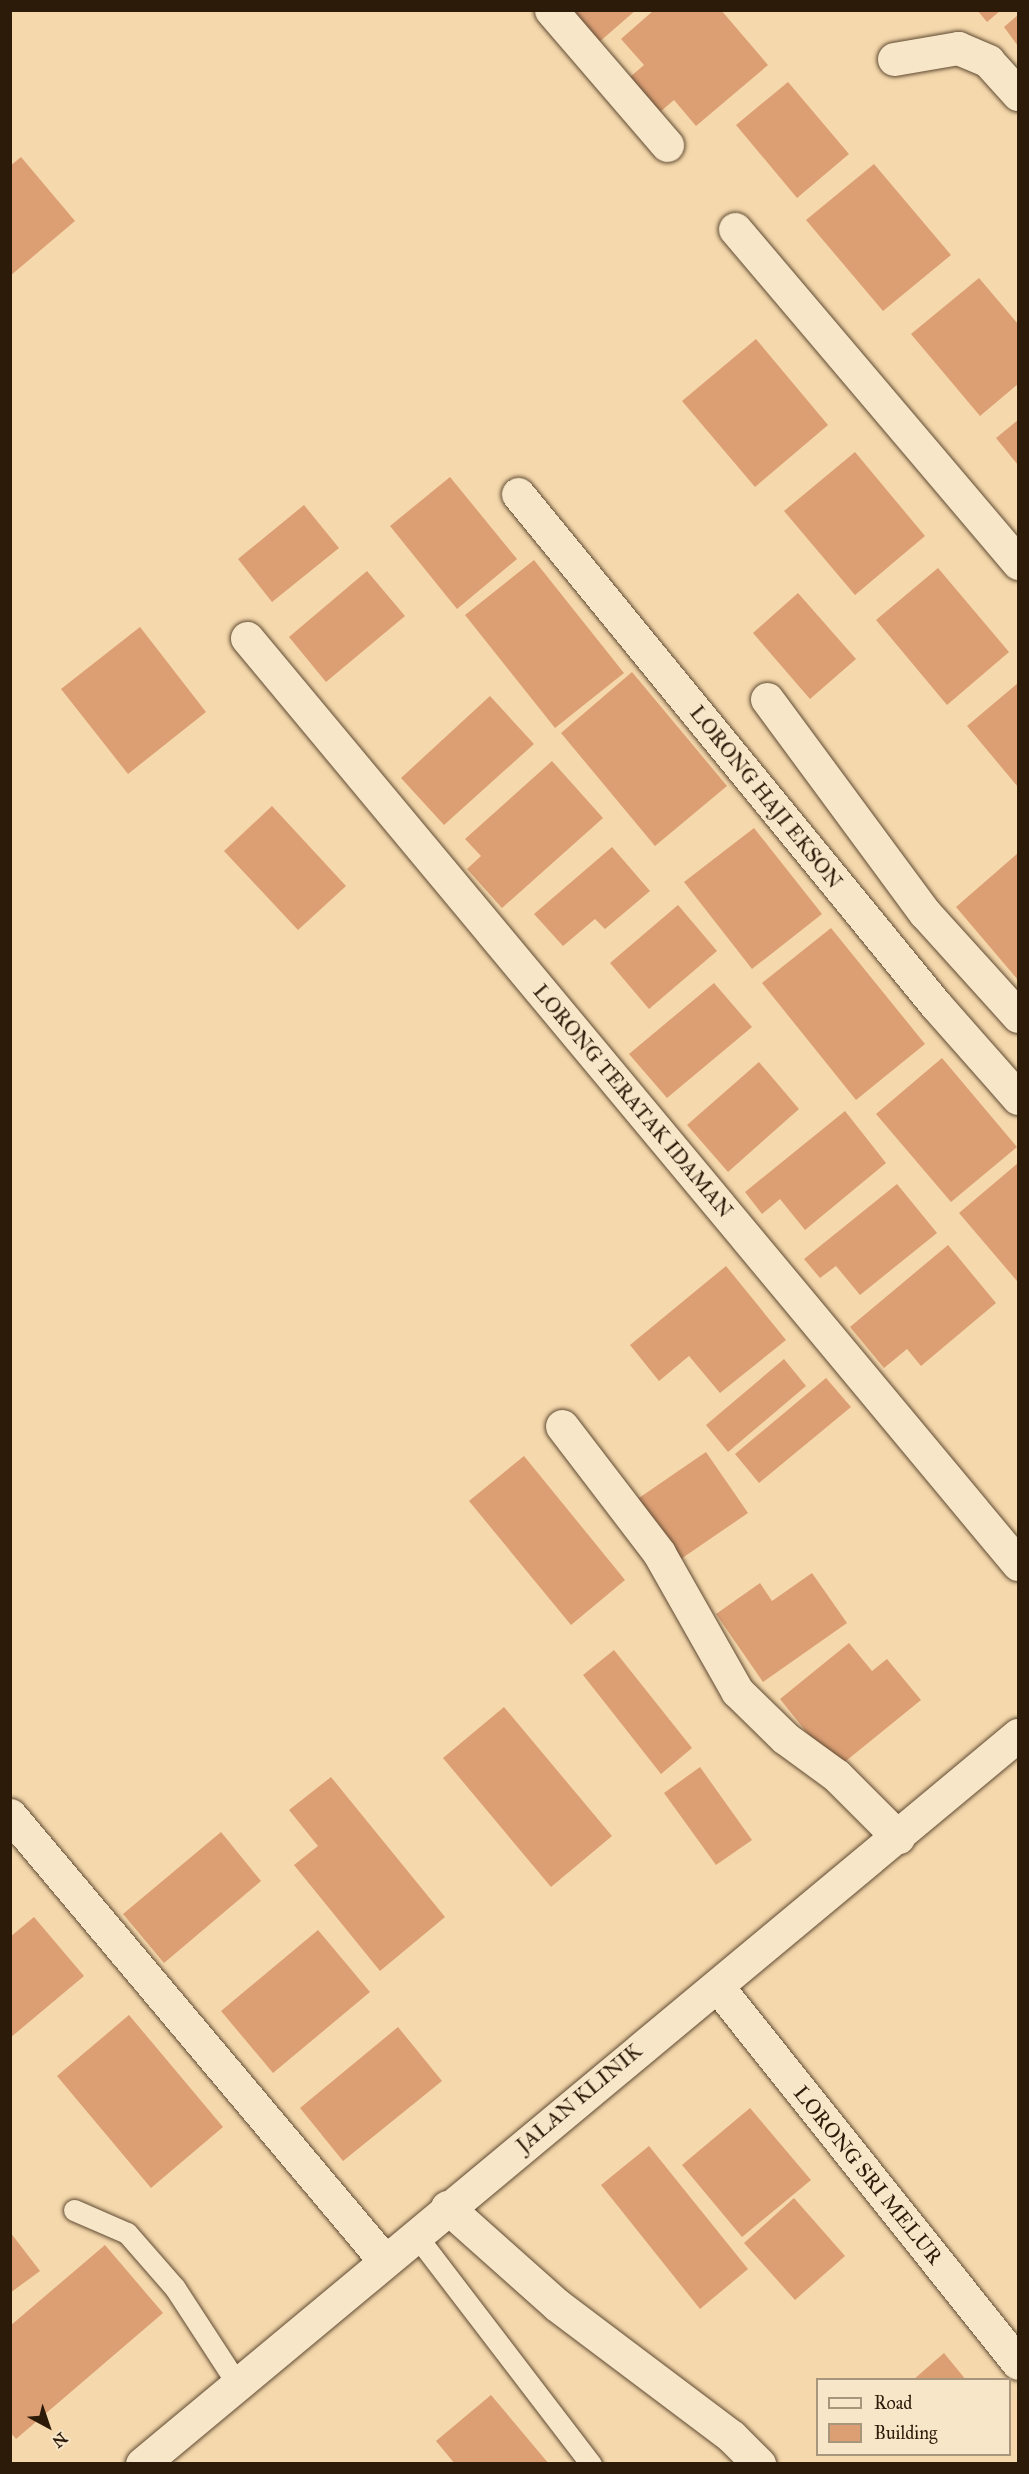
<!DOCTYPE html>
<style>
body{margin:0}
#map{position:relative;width:1029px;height:2474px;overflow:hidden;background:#f5d8ac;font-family:"IM FELL Great Primer",serif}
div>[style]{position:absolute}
.building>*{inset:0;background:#dc9f74}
.roads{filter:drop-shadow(0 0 2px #5f4a32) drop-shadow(0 0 2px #5f4a32)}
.lane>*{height:21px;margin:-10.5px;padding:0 10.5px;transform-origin:10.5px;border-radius:10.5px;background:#f8e6c9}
.street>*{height:33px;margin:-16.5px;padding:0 16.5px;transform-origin:16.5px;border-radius:16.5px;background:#f8e6c9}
.secondary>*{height:33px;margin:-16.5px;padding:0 16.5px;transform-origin:16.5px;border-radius:16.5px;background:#f8e6c9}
span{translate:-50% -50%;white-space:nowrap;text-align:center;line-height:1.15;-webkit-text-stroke:6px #f8e6c9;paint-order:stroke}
.street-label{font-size:21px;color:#2d1b09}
.frame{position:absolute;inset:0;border:12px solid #2d1b09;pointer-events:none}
.legend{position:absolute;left:816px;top:2378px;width:195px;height:78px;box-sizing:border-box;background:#f8e6c9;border:2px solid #a7957c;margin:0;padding:8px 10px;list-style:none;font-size:18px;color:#2d1b09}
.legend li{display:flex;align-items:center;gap:12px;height:30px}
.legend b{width:30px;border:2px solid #a7957c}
.north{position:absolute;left:18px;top:2396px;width:60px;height:60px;-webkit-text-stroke:4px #f8e6c9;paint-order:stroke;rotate:140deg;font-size:16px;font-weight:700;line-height:24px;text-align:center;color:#2d1b09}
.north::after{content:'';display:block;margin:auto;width:21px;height:27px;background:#2d1b09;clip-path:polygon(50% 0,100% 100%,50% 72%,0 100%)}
</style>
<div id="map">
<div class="building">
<i style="clip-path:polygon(562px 10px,636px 10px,590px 50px)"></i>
<i style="clip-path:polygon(654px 10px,721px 10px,768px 65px,696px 126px,674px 100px,653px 118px,623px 83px,644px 65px,621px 39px)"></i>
<i style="clip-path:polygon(977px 10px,1001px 10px,987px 22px)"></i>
<i style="clip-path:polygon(1018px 15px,1018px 46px,1004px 27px)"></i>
<i style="clip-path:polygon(788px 82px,849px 154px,797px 198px,736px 125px)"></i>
<i style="clip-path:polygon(21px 157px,75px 221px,10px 276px,10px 166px)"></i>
<i style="clip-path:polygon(874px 164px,951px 255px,883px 311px,806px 220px)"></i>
<i style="clip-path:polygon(979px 278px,1018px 324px,1018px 384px,980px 416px,911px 334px)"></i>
<i style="clip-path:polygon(756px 339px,828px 425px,755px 487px,682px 401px)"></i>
<i style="clip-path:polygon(1018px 420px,1018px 465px,996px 438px)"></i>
<i style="clip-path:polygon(855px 452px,925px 536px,855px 595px,784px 511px)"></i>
<i style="clip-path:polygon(450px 477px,517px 559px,457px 609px,390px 526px)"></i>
<i style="clip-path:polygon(304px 505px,339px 548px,272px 602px,238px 559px)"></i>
<i style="clip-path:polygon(534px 560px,624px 673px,555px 728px,465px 615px)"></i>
<i style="clip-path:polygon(938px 568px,1009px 652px,947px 705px,876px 620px)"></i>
<i style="clip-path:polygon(367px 571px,405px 616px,326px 682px,289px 637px)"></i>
<i style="clip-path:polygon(798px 593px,856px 659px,810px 699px,753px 633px)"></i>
<i style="clip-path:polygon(140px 627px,206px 712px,128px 774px,61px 689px)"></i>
<i style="clip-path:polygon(632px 672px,727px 786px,655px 846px,561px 733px)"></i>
<i style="clip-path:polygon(1018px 683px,1018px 787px,967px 726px)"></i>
<i style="clip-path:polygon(490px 696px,534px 744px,444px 825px,401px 778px)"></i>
<i style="clip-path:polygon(552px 761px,603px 818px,502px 908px,467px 869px,481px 856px,465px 839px)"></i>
<i style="clip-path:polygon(272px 806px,346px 886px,298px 930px,224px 851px)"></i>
<i style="clip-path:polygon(754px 828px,822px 914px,752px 969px,684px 882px)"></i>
<i style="clip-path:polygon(612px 847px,650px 891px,605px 929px,595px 919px,563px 946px,534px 914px)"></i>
<i style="clip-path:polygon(1018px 853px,1018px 980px,956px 907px)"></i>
<i style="clip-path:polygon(678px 905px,717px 951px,649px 1009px,610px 963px)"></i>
<i style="clip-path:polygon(831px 928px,925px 1044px,856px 1100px,762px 983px)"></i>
<i style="clip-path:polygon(714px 983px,752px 1027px,667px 1098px,629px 1054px)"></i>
<i style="clip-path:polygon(942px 1058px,1017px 1147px,951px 1202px,876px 1114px)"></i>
<i style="clip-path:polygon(759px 1062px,799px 1109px,728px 1172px,687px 1125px)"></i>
<i style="clip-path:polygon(845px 1111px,886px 1163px,805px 1230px,780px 1199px,762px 1214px,745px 1192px)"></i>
<i style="clip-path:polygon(1018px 1163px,1018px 1279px,1017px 1281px,959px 1213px)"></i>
<i style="clip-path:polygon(897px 1184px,937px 1233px,860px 1295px,836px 1266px,820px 1278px,804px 1259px)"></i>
<i style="clip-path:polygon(948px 1245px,996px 1303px,921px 1366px,907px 1349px,884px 1368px,850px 1327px)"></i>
<i style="clip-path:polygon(726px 1266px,786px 1340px,720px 1393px,689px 1356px,659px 1381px,630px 1345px)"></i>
<i style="clip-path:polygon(784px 1359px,806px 1386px,728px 1452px,706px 1425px)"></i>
<i style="clip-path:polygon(826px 1378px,851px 1407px,759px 1483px,735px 1454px)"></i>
<i style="clip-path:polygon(706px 1452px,748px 1513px,675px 1563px,633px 1502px)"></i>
<i style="clip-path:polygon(524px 1456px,625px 1580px,571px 1625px,469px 1501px)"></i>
<i style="clip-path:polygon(812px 1573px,847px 1623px,763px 1682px,716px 1614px,760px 1583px,772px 1601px)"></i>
<i style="clip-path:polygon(849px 1643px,872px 1671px,887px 1659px,921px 1700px,836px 1769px,780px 1699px)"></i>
<i style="clip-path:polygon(614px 1650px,692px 1748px,661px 1774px,583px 1675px)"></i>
<i style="clip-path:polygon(504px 1707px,612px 1836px,551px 1887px,443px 1758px)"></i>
<i style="clip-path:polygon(700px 1767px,752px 1840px,716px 1865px,664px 1793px)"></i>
<i style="clip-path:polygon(331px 1777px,445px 1917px,380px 1971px,294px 1865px,318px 1846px,289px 1810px)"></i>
<i style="clip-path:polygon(221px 1832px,261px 1881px,164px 1963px,123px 1914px)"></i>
<i style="clip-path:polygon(34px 1917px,84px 1976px,10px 2038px,10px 1937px)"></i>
<i style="clip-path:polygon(318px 1930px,370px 1992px,273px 2073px,221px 2011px)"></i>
<i style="clip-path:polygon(129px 2015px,223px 2127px,151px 2188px,57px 2076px)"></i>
<i style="clip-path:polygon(398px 2027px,442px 2081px,343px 2161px,300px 2108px)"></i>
<i style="clip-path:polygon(750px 2108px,811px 2180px,742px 2237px,682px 2165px)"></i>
<i style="clip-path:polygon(649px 2146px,748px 2269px,700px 2309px,601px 2185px)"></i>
<i style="clip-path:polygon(794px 2198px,845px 2256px,795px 2300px,744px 2243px)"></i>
<i style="clip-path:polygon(10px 2232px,40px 2271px,10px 2293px)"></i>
<i style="clip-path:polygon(105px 2245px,163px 2313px,16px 2439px,10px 2432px,10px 2326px)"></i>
<i style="clip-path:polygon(944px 2353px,966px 2380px,913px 2380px)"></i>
<i style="clip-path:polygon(491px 2395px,549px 2464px,455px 2464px,436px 2441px)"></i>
</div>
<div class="roads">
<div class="lane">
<i style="left:74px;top:2210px;width:58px;rotate:23.5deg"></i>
<i style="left:127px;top:2233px;width:73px;rotate:48.9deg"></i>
<i style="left:175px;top:2288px;width:116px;rotate:57deg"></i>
<i style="left:415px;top:2234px;width:290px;rotate:52.6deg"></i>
</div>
<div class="street">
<i style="left:551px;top:10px;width:178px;rotate:49.3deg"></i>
<i style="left:894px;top:59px;width:65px;rotate:-9.8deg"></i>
<i style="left:958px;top:48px;width:33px;rotate:23deg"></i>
<i style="left:988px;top:61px;width:45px;rotate:47.7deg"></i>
<i style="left:735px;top:229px;width:438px;rotate:49.7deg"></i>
<i style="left:518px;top:494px;width:660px;rotate:50.72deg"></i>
<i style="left:936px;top:1005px;width:124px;rotate:48.6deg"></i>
<i style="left:247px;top:638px;width:1205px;rotate:50.22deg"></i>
<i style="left:767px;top:699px;width:266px;rotate:53.6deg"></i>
<i style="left:925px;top:913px;width:139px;rotate:47.9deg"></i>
<i style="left:562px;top:1426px;width:160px;rotate:52.6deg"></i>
<i style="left:659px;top:1553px;width:159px;rotate:60.5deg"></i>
<i style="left:737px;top:1691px;width:67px;rotate:44.4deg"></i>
<i style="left:785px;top:1738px;width:63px;rotate:36deg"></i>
<i style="left:836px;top:1775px;width:88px;rotate:45deg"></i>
<i style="left:10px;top:1815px;width:581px;rotate:49.95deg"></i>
<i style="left:717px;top:1986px;width:482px;rotate:51.4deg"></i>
<i style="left:447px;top:2207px;width:147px;rotate:41.7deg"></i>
<i style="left:557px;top:2305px;width:218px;rotate:37deg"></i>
<i style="left:731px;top:2436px;width:40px;rotate:45deg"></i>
</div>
<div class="secondary">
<i style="left:142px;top:2464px;width:1140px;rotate:-39.77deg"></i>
</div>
</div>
<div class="street-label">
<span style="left:766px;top:797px;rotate:51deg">LORONG HAJI EKSON</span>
<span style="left:633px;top:1101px;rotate:50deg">LORONG TERATAK IDAMAN</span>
<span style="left:579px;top:2098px;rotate:-40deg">JALAN KLINIK</span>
<span style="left:868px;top:2175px;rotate:51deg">LORONG SRI MELUR</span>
</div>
<div class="frame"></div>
<ul class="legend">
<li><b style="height:8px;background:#f8e6c9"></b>Road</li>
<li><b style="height:16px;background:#dc9f74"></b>Building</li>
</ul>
<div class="north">N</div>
</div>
